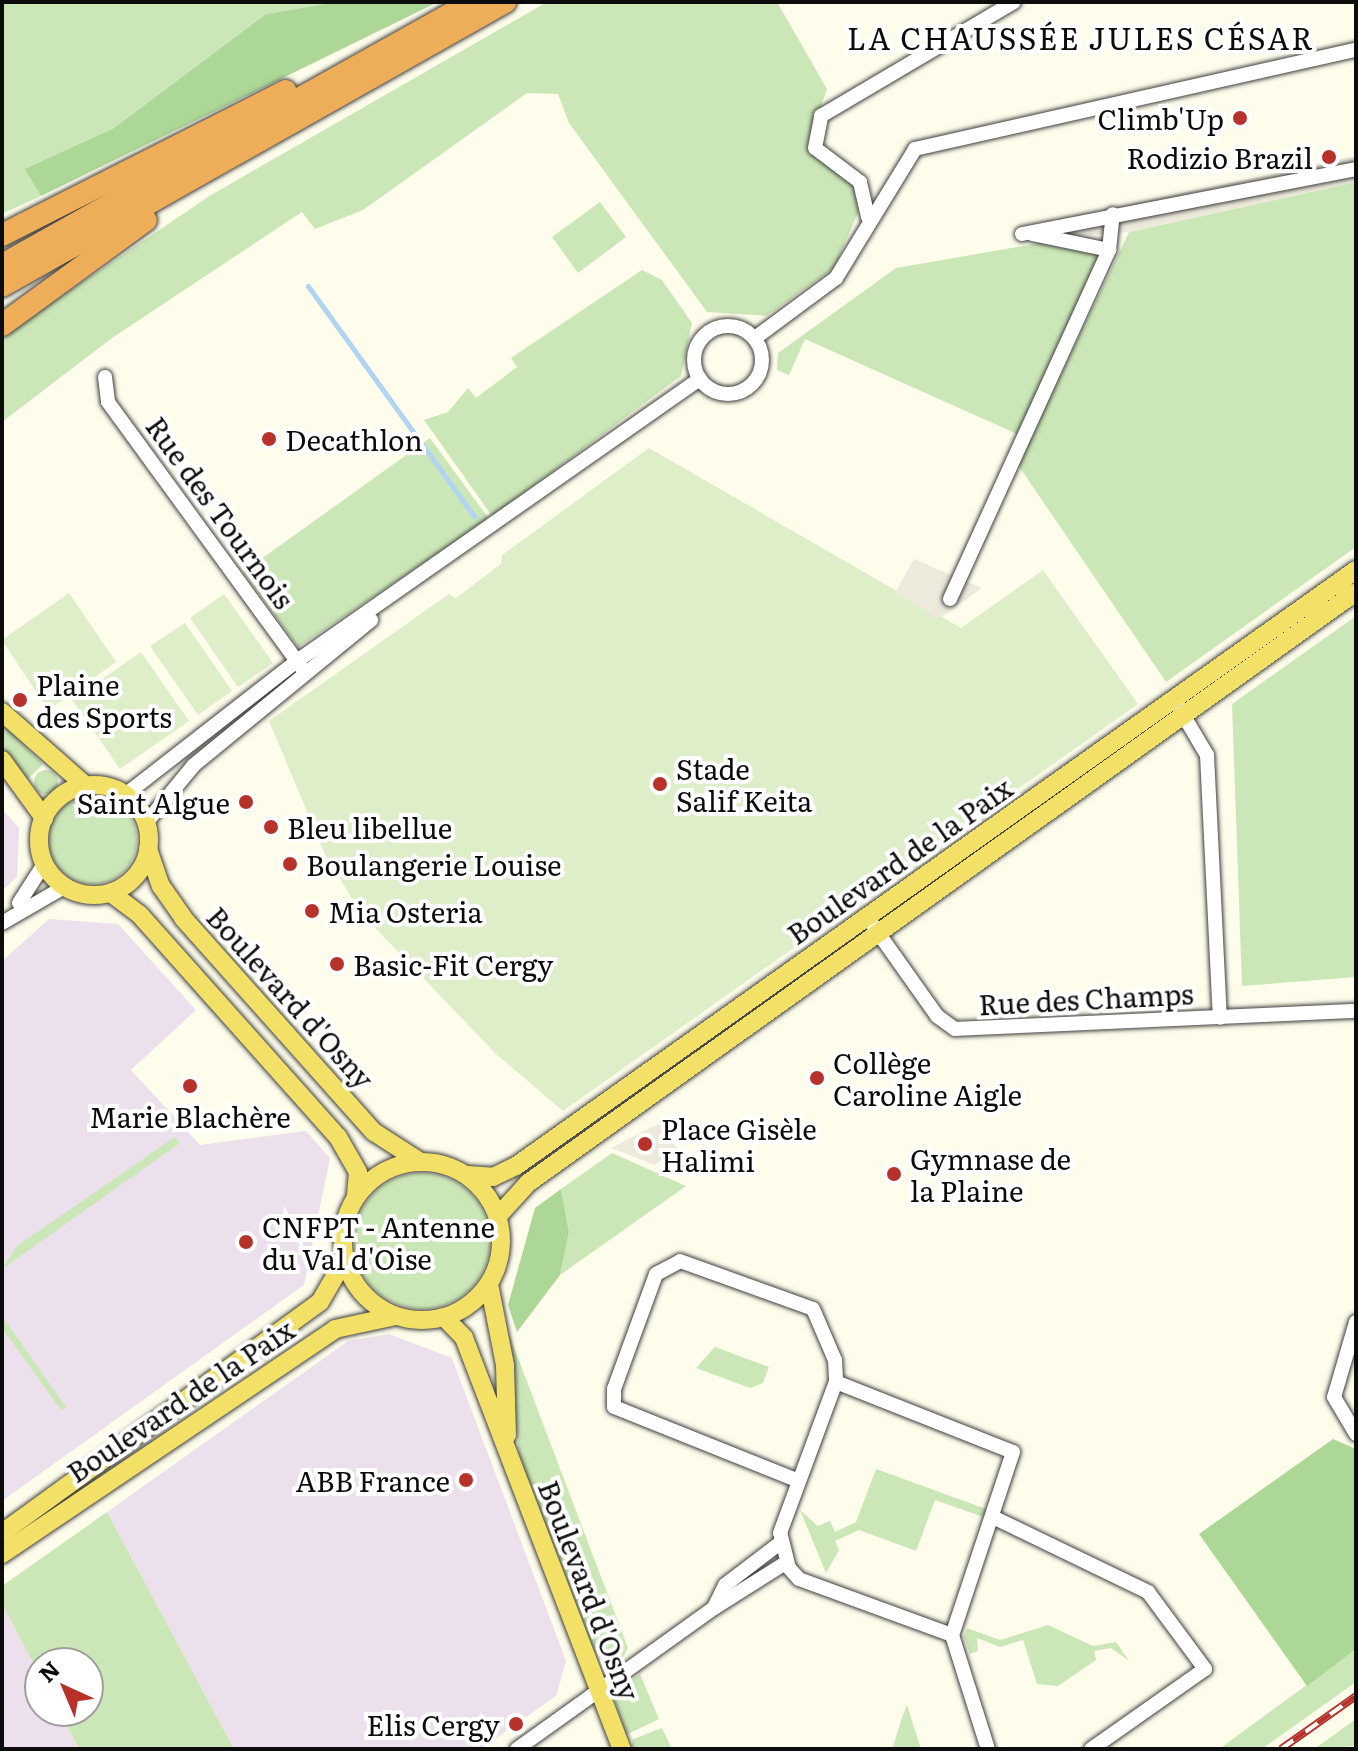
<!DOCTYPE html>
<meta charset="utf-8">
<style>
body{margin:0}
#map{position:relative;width:1358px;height:1751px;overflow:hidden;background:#fefdec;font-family:Literata,serif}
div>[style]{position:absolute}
.industrial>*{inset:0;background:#ebe0eb}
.green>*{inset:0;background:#cbe7b7}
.round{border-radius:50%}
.forest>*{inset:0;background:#add797}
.pitch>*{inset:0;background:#ddeec9}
.plaza>*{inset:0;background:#edeadc}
.stream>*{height:5px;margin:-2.5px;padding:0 2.5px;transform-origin:2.5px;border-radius:2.5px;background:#b2d4f3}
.roads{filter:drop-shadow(0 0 2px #3f3f3f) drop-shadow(0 0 2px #3f3f3f)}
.minor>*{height:14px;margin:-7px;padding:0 7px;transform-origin:7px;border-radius:7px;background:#fff}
.minor>.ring{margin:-7px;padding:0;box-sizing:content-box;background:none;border:14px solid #fff;border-radius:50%}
.major>*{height:18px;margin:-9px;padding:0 9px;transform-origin:9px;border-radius:9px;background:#f3e067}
.major>.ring{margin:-9px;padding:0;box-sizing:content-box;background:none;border:18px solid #f3e067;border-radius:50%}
.highway>*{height:22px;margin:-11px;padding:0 11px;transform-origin:11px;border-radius:11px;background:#eead59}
.rail>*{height:8px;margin-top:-4px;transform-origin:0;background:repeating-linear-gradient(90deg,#fff 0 15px,#b6322a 0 30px);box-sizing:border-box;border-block:2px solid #b6322a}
.dots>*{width:22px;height:22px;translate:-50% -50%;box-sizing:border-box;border:4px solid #fff;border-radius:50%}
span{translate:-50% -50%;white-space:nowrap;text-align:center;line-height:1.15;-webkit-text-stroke:8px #fff;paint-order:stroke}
.poi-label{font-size:28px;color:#0c0c0c}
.right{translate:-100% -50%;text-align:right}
.left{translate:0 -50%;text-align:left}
.street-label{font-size:28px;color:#0c0c0c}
.neighbourhood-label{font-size:30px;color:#0c0c0c;letter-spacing:2px}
.frame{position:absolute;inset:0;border:4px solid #0c0c0c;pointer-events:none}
.north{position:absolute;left:24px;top:1647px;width:80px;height:80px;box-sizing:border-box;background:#fff;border:2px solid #9e9e9e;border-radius:50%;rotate:316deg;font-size:22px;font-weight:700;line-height:32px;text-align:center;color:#0c0c0c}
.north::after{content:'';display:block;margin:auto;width:28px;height:36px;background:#b6322a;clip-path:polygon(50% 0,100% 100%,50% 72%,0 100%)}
</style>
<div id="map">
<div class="industrial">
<i style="clip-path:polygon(2px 809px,19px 828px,17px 877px,2px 891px)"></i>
<i style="clip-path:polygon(49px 919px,118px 924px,196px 1010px,131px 1070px,200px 1145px,306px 1131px,330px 1158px,304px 1285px,2px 1501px,2px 961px)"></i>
<i style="clip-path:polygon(389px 1334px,452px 1358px,566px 1661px,556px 1696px,481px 1749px,234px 1749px,107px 1512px,348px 1341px)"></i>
<i style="clip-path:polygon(2px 1604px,40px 1676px,40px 1711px,59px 1711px,79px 1749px,2px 1749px)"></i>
</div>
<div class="green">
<i style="clip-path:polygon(2px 2px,336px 2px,266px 14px,114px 128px,26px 169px,41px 196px,2px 214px)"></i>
<i style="clip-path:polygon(547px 2px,777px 2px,827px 89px,808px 144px,816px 158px,852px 181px,861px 206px,834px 268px,766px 316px,707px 312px,569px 123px,558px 94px,527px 93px,363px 210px,315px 229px,302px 212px,112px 338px,2px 422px,2px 340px,22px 323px,211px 195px)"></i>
<i style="clip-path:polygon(1356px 182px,1356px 547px,1166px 682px,1018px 465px,1129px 232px)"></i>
<i style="clip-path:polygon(600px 202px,626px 237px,578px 273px,552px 237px)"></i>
<i style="clip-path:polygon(1040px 243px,1101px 253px,1017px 434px,805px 339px,789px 375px,777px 370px,778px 353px,896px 268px)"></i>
<i style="clip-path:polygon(642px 270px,662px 280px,692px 323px,681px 376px,492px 516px,424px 420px,448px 412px,468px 388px,476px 398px,517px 367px,511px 358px)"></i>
<i style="clip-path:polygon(430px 438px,489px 519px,298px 647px,243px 572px)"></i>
<i style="clip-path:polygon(1356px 616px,1356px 977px,1242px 986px,1232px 704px)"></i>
<i style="clip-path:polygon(2px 724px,43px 764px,28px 779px,2px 749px)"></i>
<i class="round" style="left:34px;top:770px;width:24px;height:24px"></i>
<i class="round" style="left:49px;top:796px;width:88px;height:88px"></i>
<i style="clip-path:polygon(175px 1137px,180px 1143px,2px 1269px,17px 1246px)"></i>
<i style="clip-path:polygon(612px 1153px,686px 1186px,560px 1275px,569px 1232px,561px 1189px)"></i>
<i class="round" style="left:354px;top:1173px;width:136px;height:136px"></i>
<i style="clip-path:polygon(2px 1316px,66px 1407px,61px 1410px,2px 1328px)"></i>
<i style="clip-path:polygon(509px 1334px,628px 1648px,623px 1657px,592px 1653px,519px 1454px)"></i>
<i style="clip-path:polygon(715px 1347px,769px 1367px,763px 1383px,750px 1388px,696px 1368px)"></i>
<i style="clip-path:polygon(876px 1469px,989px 1510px,986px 1518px,935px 1500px,916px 1551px,859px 1530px,835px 1541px,839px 1550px,826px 1573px,800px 1510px,818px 1526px,830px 1521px,835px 1532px,856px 1522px)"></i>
<i style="clip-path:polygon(107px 1512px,234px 1749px,79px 1749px,59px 1711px,88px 1711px,88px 1663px,40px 1663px,40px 1676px,2px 1604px,2px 1586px)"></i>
<i style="clip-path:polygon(1048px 1625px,1093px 1646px,1116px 1642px,1129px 1661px,1111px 1648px,1094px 1651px,1096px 1660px,1058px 1686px,1037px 1684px,1023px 1640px,1000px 1647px,977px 1638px,978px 1651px,970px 1654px,964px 1637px,967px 1628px,1000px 1640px)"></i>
<i style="clip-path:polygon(1356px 1649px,1356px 1682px,1262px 1749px,1219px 1749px)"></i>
<i style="clip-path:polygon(640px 1674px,659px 1719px,626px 1735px,613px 1694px)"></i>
<i style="clip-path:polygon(907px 1705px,921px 1749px,892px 1749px,903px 1715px)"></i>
<i style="clip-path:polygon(1356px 1719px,1356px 1746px,1314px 1749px)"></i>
<i style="clip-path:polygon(662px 1728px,672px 1749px,631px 1749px,633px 1739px)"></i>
</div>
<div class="forest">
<i style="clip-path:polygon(336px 2px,438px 2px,41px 196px,25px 169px,114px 128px,266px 14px)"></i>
<i style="clip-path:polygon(561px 1189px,569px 1232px,560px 1275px,517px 1332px,508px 1305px,535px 1208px)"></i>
<i style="clip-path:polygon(1333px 1439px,1356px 1449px,1356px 1649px,1307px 1686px,1199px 1534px)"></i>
</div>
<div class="pitch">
<i style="clip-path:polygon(649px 448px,961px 628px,1043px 570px,1138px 704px,563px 1111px,496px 1054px,360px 912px,324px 852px,269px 721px,449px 594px,456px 598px,501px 564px,502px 555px)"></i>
<i style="clip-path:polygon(69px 593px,116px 662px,48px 710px,2px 640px)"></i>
<i style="clip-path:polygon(224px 594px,273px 663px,238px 687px,190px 618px)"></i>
<i style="clip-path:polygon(185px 623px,232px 691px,198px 715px,150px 646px)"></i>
<i style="clip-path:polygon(141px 652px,189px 721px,120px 769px,72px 700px)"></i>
</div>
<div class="plaza">
<i style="clip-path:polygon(1356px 156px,1356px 182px,1129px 232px,1025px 240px,1023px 227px)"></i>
<i style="clip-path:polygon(914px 559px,982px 588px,939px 619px,895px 593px)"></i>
<i style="clip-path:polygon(660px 1123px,677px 1148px,655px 1165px,611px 1148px)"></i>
</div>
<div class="stream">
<i style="left:308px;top:286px;width:284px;rotate:54.2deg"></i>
</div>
<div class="roads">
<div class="minor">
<i style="left:868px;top:217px;width:36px;rotate:-103deg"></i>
<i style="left:860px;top:182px;width:56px;rotate:-142.9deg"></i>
<i style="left:815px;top:148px;width:33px;rotate:-79deg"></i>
<i style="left:821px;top:116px;width:224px;rotate:-30.6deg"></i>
<i style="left:1022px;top:234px;width:340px;rotate:-11deg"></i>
<i style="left:1032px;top:234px;width:79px;rotate:11.7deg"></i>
<i class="ring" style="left:694px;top:326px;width:54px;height:54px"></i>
<i style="left:755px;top:338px;width:101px;rotate:-36.5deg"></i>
<i style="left:836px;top:278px;width:151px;rotate:-58.5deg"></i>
<i style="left:915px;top:149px;width:452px;rotate:-12.7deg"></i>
<i style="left:105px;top:377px;width:25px;rotate:83deg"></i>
<i style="left:108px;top:402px;width:328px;rotate:53.9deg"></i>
<i style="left:950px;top:599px;width:384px;rotate:-65.5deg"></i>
<i style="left:1109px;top:250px;width:36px;rotate:-84deg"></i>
<i style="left:1178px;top:706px;width:57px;rotate:59.4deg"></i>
<i style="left:1207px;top:755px;width:263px;rotate:87.2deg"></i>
<i style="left:125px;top:795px;width:218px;rotate:-37.9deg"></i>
<i style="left:297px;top:661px;width:492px;rotate:-35deg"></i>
<i style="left:146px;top:823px;width:75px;rotate:-50.4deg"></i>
<i style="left:194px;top:765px;width:229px;rotate:-39.3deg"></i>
<i style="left:19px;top:903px;width:46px;rotate:-57.3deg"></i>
<i style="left:867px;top:917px;width:121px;rotate:54.7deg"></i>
<i style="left:937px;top:1016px;width:22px;rotate:36deg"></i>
<i style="left:955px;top:1029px;width:401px;rotate:-2.6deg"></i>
<i style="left:2px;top:923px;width:72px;rotate:-30.1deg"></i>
<i style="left:1356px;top:1322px;width:78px;rotate:106.3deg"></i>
<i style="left:1334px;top:1397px;width:43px;rotate:59.3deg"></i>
<i style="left:836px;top:1382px;width:190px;rotate:21.6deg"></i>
<i style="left:1013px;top:1452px;width:193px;rotate:108.4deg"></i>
<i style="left:952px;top:1635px;width:163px;rotate:-159.9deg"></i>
<i style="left:799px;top:1579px;width:15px;rotate:-132deg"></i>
<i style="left:789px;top:1568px;width:36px;rotate:-104deg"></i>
<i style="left:780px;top:1533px;width:161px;rotate:-69.7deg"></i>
<i style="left:799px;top:1481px;width:199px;rotate:-158.2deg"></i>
<i style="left:614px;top:1407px;width:18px;rotate:-90deg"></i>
<i style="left:614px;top:1389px;width:122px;rotate:-69.9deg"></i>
<i style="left:656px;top:1274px;width:27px;rotate:-28deg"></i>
<i style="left:680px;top:1261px;width:141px;rotate:19.8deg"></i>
<i style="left:813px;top:1309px;width:56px;rotate:66.7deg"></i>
<i style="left:835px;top:1360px;width:22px;rotate:87deg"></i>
<i style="left:997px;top:1519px;width:168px;rotate:25.8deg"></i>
<i style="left:1148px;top:1592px;width:96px;rotate:53.5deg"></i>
<i style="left:1205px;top:1669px;width:139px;rotate:144.9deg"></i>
<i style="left:780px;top:1543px;width:69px;rotate:142.6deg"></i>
<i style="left:725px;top:1585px;width:25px;rotate:116deg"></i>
<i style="left:714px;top:1608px;width:86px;rotate:-32.2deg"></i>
<i style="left:952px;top:1635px;width:120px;rotate:72.5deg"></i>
<i style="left:517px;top:1749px;width:242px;rotate:-35.6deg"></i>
</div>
<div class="major">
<i style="left:2px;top:712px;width:112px;rotate:41.4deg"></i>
<i style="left:2px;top:760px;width:72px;rotate:54.1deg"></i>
<i class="ring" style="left:39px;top:785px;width:92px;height:92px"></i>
<i style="left:148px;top:849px;width:39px;rotate:71deg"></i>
<i style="left:161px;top:886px;width:39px;rotate:55deg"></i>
<i style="left:183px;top:918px;width:287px;rotate:48.3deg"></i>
<i style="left:374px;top:1132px;width:54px;rotate:32.8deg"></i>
<i style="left:111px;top:893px;width:36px;rotate:37deg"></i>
<i style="left:140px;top:915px;width:297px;rotate:48.3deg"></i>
<i style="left:338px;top:1137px;width:40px;rotate:60.3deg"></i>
<i style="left:358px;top:1172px;width:25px;rotate:95deg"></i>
<i class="ring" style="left:343px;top:1162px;width:140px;height:140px"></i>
<i style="left:467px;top:1175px;width:26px;rotate:4deg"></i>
<i style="left:493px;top:1177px;width:25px;rotate:-26deg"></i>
<i style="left:516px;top:1166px;width:1030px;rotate:-35.36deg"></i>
<i style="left:498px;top:1216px;width:45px;rotate:-47.7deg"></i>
<i style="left:528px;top:1183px;width:1017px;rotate:-35.52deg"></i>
<i style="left:489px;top:1284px;width:83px;rotate:78.8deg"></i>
<i style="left:505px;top:1365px;width:70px;rotate:88.4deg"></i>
<i style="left:444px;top:1317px;width:29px;rotate:46deg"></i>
<i style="left:464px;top:1338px;width:440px;rotate:69deg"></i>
<i style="left:2px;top:1533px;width:393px;rotate:-36deg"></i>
<i style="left:320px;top:1302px;width:50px;rotate:-59.8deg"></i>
<i style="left:2px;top:1554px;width:402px;rotate:-34deg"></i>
<i style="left:335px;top:1329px;width:61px;rotate:-12.2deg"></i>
</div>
<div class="highway">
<i style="left:2px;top:235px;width:318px;rotate:-26.9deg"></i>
<i style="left:2px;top:265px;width:539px;rotate:-29.23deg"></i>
<i style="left:2px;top:286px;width:578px;rotate:-29.45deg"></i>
<i style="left:2px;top:325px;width:178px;rotate:-36.1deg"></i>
</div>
</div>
<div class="rail">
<i style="left:1281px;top:1749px;width:92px;rotate:-35.2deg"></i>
</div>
<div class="dots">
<i style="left:1240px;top:118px;background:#b6322a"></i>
<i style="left:1329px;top:157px;background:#b6322a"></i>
<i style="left:269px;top:439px;background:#b6322a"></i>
<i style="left:20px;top:700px;background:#b6322a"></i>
<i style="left:660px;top:784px;background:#b6322a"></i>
<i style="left:246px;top:802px;background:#b6322a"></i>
<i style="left:271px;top:827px;background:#b6322a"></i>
<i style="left:290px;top:864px;background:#b6322a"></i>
<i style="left:312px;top:911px;background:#b6322a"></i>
<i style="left:337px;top:964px;background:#b6322a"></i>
<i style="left:817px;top:1078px;background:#b6322a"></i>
<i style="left:190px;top:1086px;background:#b6322a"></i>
<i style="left:645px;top:1144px;background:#b6322a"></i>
<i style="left:894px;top:1174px;background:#b6322a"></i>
<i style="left:246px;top:1242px;background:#b6322a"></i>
<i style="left:466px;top:1480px;background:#b6322a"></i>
<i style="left:516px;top:1724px;background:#b6322a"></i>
</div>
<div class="poi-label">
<span class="right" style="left:1224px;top:118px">Climb'Up</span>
<span class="right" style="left:1313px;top:157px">Rodizio Brazil</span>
<span class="left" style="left:285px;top:439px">Decathlon</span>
<span class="left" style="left:36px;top:700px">Plaine<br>des Sports</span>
<span class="left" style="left:676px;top:784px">Stade<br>Salif Keita</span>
<span class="right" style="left:230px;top:802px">Saint Algue</span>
<span class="left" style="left:287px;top:827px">Bleu libellue</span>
<span class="left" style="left:306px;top:864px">Boulangerie Louise</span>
<span class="left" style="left:328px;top:911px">Mia Osteria</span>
<span class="left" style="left:353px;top:964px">Basic-Fit Cergy</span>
<span class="left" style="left:833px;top:1078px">Collège<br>Caroline Aigle</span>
<span style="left:190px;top:1116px">Marie Blachère</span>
<span class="left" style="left:661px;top:1144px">Place Gisèle<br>Halimi</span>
<span class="left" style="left:910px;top:1174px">Gymnase de<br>la Plaine</span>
<span class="left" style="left:262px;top:1242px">CNFPT - Antenne<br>du Val d'Oise</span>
<span class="right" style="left:450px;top:1480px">ABB France</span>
<span class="right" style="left:500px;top:1724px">Elis Cergy</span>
</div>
<div class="street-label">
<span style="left:221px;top:512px;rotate:54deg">Rue des Tournois</span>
<span style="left:899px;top:860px;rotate:-35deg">Boulevard de la Paix</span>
<span style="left:291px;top:997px;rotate:48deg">Boulevard d'Osny</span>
<span style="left:1086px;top:998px;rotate:-3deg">Rue des Champs</span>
<span style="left:180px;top:1400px;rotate:-34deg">Boulevard de la Paix</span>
<span style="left:590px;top:1590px;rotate:69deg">Boulevard d'Osny</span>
</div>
<div class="neighbourhood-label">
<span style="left:1081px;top:37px">LA CHAUSSÉE JULES CÉSAR</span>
</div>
<div class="frame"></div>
<div class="north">N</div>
</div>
